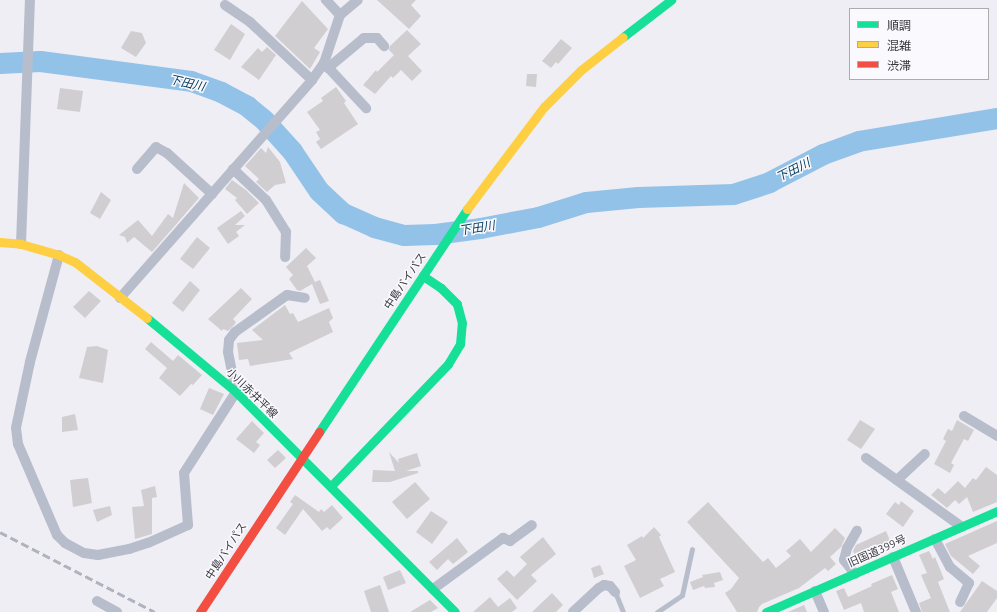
<!DOCTYPE html>
<meta charset="utf-8">
<style>
body{margin:0}
#map{position:relative;width:997px;height:612px;overflow:hidden;background:#efeef4;font-family:Ubuntu,"Noto Sans JP",sans-serif}
div>[style]{position:absolute}
.river>*{height:21px;margin:-10.5px;padding:0 10.5px;transform-origin:10.5px;border-radius:10.5px;background:#93c2e8}
.building>*{inset:0;background:#d0ced0}
.lane>*{height:5px;margin:-2.5px;padding:0 2.5px;transform-origin:2.5px;border-radius:2.5px;background:#b8bdcc}
.street>*{height:10px;margin:-5px;padding:0 5px;transform-origin:5px;border-radius:5px;background:#b8bdcc}
.fast>*{height:9px;margin:-4.5px;padding:0 4.5px;transform-origin:4.5px;border-radius:4.5px;background:#16e098}
.slow>*{height:9px;margin:-4.5px;padding:0 4.5px;transform-origin:4.5px;border-radius:4.5px;background:#ffcf43}
.rail>*{height:3px;margin-top:-1.5px;transform-origin:0;background:repeating-linear-gradient(90deg,#b0b2bd 0 8px,transparent 0 12px)}
.jam-bridge>*{height:9px;margin:-4.5px;padding:0 4.5px;transform-origin:4.5px;border-radius:4.5px;background:#f24e42}
span{translate:-50% -50%;white-space:nowrap;text-align:center;line-height:1.15;-webkit-text-stroke:3px #fafafe;paint-order:stroke}
.street-label{font-size:11px;color:#38383c}
.water-label{font-size:12px;color:#003758;font-style:italic}
.legend{position:absolute;left:849px;top:8px;width:140px;height:72px;box-sizing:border-box;background:#fafafe;border:1px solid #acacb0;margin:0;padding:5px 7px;list-style:none;font-size:12px;color:#38383c}
.legend li{display:flex;align-items:center;gap:8px;height:20px}
.legend b{width:20px;border:1px solid #acacb0}
</style>
<div id="map">
<div class="river">
<i style="left:0;top:63px;width:40px;rotate:-2.9deg"></i>
<i style="left:40px;top:61px;width:152px;rotate:7.5deg"></i>
<i style="left:191px;top:81px;width:32px;rotate:20deg"></i>
<i style="left:221px;top:92px;width:30px;rotate:28deg"></i>
<i style="left:247px;top:106px;width:22px;rotate:39deg"></i>
<i style="left:264px;top:120px;width:42px;rotate:47.9deg"></i>
<i style="left:292px;top:151px;width:48px;rotate:56deg"></i>
<i style="left:319px;top:191px;width:33px;rotate:43deg"></i>
<i style="left:343px;top:213px;width:34px;rotate:24deg"></i>
<i style="left:374px;top:227px;width:31px;rotate:15deg"></i>
<i style="left:404px;top:235px;width:31px;rotate:-2deg"></i>
<i style="left:435px;top:234px;width:45px;rotate:-7.6deg"></i>
<i style="left:480px;top:228px;width:59px;rotate:-10.7deg"></i>
<i style="left:538px;top:217px;width:50px;rotate:-17.4deg"></i>
<i style="left:586px;top:202px;width:52px;rotate:-5.5deg"></i>
<i style="left:638px;top:197px;width:95px;rotate:-1.8deg"></i>
<i style="left:733px;top:194px;width:38px;rotate:-18deg"></i>
<i style="left:769px;top:182px;width:61px;rotate:-27.4deg"></i>
<i style="left:823px;top:154px;width:37px;rotate:-20deg"></i>
<i style="left:858px;top:141px;width:141px;rotate:-9.4deg"></i>
</div>
<div class="building">
<i style="clip-path:polygon(377px 0,416px 0,411px 5px,421px 16px,409px 29px)"></i>
<i style="clip-path:polygon(302px 1px,328px 29px,314px 48px,320px 52px,310px 69px,275px 36px)"></i>
<i style="clip-path:polygon(231px 24px,245px 34px,230px 60px,214px 50px)"></i>
<i style="clip-path:polygon(407px 30px,421px 44px,408px 56px,422px 71px,412px 81px,401px 70px,393px 78px,391px 76px,375px 94px,363px 85px,376px 70px,377px 72px,394px 55px,389px 50px,390px 46px)"></i>
<i style="clip-path:polygon(131px 31px,142px 33px,146px 43px,136px 57px,121px 48px)"></i>
<i style="clip-path:polygon(561px 39px,572px 48px,558px 64px,556px 62px,551px 68px,542px 61px)"></i>
<i style="clip-path:polygon(267px 47px,276px 55px,259px 80px,241px 67px,258px 48px,262px 52px)"></i>
<i style="clip-path:polygon(527px 74px,537px 74px,536px 87px,526px 86px)"></i>
<i style="clip-path:polygon(336px 87px,346px 101px,344px 103px,358px 124px,321px 149px,316px 142px,320px 139px,316px 132px,320px 130px,307px 112px,323px 101px,321px 98px)"></i>
<i style="clip-path:polygon(60px 88px,83px 91px,80px 112px,57px 109px)"></i>
<i style="clip-path:polygon(268px 147px,280px 162px,286px 183px,275px 185px,267px 192px,256px 182px,259px 179px,245px 166px,261px 148px,266px 153px)"></i>
<i style="clip-path:polygon(232px 180px,246px 190px,259px 203px,247px 214px,235px 200px,237px 198px,225px 189px)"></i>
<i style="clip-path:polygon(184px 183px,199px 198px,152px 252px,134px 237px,127px 243px,125px 237px,119px 235px,138px 220px,152px 236px,168px 214px,173px 218px)"></i>
<i style="clip-path:polygon(101px 192px,111px 200px,100px 219px,90px 213px)"></i>
<i style="clip-path:polygon(241px 211px,245px 216px,235px 225px,245px 225px,236px 232px,239px 236px,228px 244px,217px 228px)"></i>
<i style="clip-path:polygon(197px 237px,210px 248px,193px 269px,180px 259px)"></i>
<i style="clip-path:polygon(306px 248px,316px 258px,307px 266px,315px 282px,320px 280px,329px 301px,320px 304px,312px 284px,300px 291px,297px 290px,289px 279px,293px 275px,286px 267px)"></i>
<i style="clip-path:polygon(190px 281px,200px 290px,183px 312px,172px 303px)"></i>
<i style="clip-path:polygon(241px 288px,252px 299px,233px 319px,236px 322px,234px 325px,228px 331px,223px 329px,222px 331px,208px 319px)"></i>
<i style="clip-path:polygon(89px 291px,101px 301px,85px 318px,73px 307px)"></i>
<i style="clip-path:polygon(285px 305px,290px 314px,293px 313px,298px 322px,329px 308px,333px 318px,329px 322px,333px 332px,289px 353px,293px 359px,250px 366px,248px 359px,239px 360px,237px 343px,263px 340px,252px 330px)"></i>
<i style="clip-path:polygon(151px 342px,173px 361px,178px 355px,202px 375px,193px 385px,191px 384px,180px 396px,159px 378px,167px 368px,145px 349px)"></i>
<i style="clip-path:polygon(97px 346px,108px 350px,103px 383px,79px 378px,87px 347px)"></i>
<i style="clip-path:polygon(209px 388px,224px 394px,213px 415px,200px 409px)"></i>
<i style="clip-path:polygon(75px 414px,78px 430px,62px 432px,62px 417px)"></i>
<i style="clip-path:polygon(860px 420px,875px 429px,861px 449px,847px 440px)"></i>
<i style="clip-path:polygon(957px 420px,974px 430px,968px 441px,964px 439px,951px 463px,954px 465px,950px 473px,934px 464px,946px 441px,943px 439px,948px 429px,952px 431px)"></i>
<i style="clip-path:polygon(252px 421px,264px 433px,256px 442px,260px 445px,254px 453px,236px 439px)"></i>
<i style="clip-path:polygon(278px 450px,286px 458px,275px 468px,267px 460px)"></i>
<i style="clip-path:polygon(389px 452px,399px 463px,398px 459px,417px 453px,421px 466px,406px 471px,418px 471px,418px 473px,390px 482px,372px 482px,373px 470px,395px 471px)"></i>
<i style="clip-path:polygon(986px 467px,997px 475px,997px 502px,973px 512px,967px 497px,959px 504px,955px 500px,947px 508px,931px 495px,938px 488px,945px 494px,958px 481px,965px 488px,973px 478px,976px 480px)"></i>
<i style="clip-path:polygon(88px 478px,92px 503px,73px 507px,70px 480px)"></i>
<i style="clip-path:polygon(415px 482px,430px 499px,407px 519px,392px 502px)"></i>
<i style="clip-path:polygon(155px 486px,157px 497px,152px 498px,152px 534px,135px 539px,132px 507px,144px 506px,141px 490px)"></i>
<i style="clip-path:polygon(295px 495px,319px 512px,321px 509px,324px 512px,332px 505px,343px 518px,330px 530px,327px 527px,322px 531px,303px 509px,285px 535px,276px 528px,293px 504px,290px 502px)"></i>
<i style="clip-path:polygon(901px 501px,914px 511px,903px 527px,886px 514px,895px 502px,899px 505px)"></i>
<i style="clip-path:polygon(708px 502px,763px 562px,768px 558px,776px 568px,791px 556px,786px 551px,800px 539px,811px 552px,835px 528px,845px 538px,841px 547px,830px 557px,836px 564px,828px 571px,825px 568px,799px 588px,762px 604px,759px 607px,757px 612px,737px 612px,725px 593px,731px 589px,739px 578px,687px 522px)"></i>
<i style="clip-path:polygon(110px 506px,112px 515px,97px 522px,93px 510px)"></i>
<i style="clip-path:polygon(431px 511px,448px 522px,432px 544px,416px 532px)"></i>
<i style="clip-path:polygon(997px 521px,997px 543px,968px 556px,980px 566px,973px 574px,951px 556px,945px 544px)"></i>
<i style="clip-path:polygon(654px 527px,661px 535px,659px 537px,675px 572px,660px 579px,664px 586px,640px 598px,624px 566px,636px 560px,627px 545px,642px 536px,643px 538px)"></i>
<i style="clip-path:polygon(886px 531px,891px 543px,886px 545px,888px 549px,858px 562px,853px 551px,856px 545px)"></i>
<i style="clip-path:polygon(543px 537px,556px 554px,531px 575px,537px 581px,517px 600px,497px 579px,507px 570px,514px 577px,527px 564px,520px 557px)"></i>
<i style="clip-path:polygon(457px 538px,468px 552px,453px 564px,448px 559px,437px 570px,429px 562px)"></i>
<i style="clip-path:polygon(929px 551px,933px 559px,935px 557px,944px 579px,938px 582px,950px 612px,922px 612px,919px 603px,931px 598px,921px 575px,927px 573px,919px 555px)"></i>
<i style="clip-path:polygon(600px 565px,604px 574px,594px 578px,591px 568px)"></i>
<i style="clip-path:polygon(400px 570px,406px 583px,388px 590px,383px 577px)"></i>
<i style="clip-path:polygon(720px 572px,723px 580px,714px 583px,715px 587px,705px 588px,704px 586px,693px 590px,690px 582px,703px 577px,702px 575px)"></i>
<i style="clip-path:polygon(892px 575px,898px 589px,891px 592px,899px 612px,864px 612px,861px 603px,844px 610px,836px 591px,844px 588px,848px 597px,872px 586px,871px 584px)"></i>
<i style="clip-path:polygon(982px 581px,997px 591px,997px 598px,987px 612px,960px 612px)"></i>
<i style="clip-path:polygon(380px 585px,389px 612px,371px 612px,364px 591px)"></i>
<i style="clip-path:polygon(552px 593px,563px 605px,556px 612px,532px 612px)"></i>
<i style="clip-path:polygon(490px 597px,498px 607px,510px 598px,517px 608px,512px 612px,473px 612px)"></i>
<i style="clip-path:polygon(430px 600px,438px 608px,431px 612px,410px 612px)"></i>
<i style="clip-path:polygon(804px 605px,807px 612px,788px 612px)"></i>
</div>
<div class="lane">
<i style="left:615px;top:592px;width:22px;rotate:68deg"></i>
<i style="left:657px;top:612px;width:30px;rotate:-34deg"></i>
<i style="left:682px;top:595px;width:47px;rotate:-77.7deg"></i>
</div>
<div class="street">
<i style="left:225px;top:5px;width:30px;rotate:34deg"></i>
<i style="left:250px;top:22px;width:85px;rotate:43.1deg"></i>
<i style="left:340px;top:15px;width:23px;rotate:-40deg"></i>
<i style="left:324px;top:63px;width:62px;rotate:47deg"></i>
<i style="left:328px;top:68px;width:47px;rotate:-39.8deg"></i>
<i style="left:364px;top:38px;width:13px"></i>
<i style="left:377px;top:38px;width:11px;rotate:49deg"></i>
<i style="left:137px;top:169px;width:29px;rotate:-49deg"></i>
<i style="left:156px;top:147px;width:13px;rotate:29deg"></i>
<i style="left:167px;top:153px;width:61px;rotate:42.3deg"></i>
<i style="left:233px;top:169px;width:45px;rotate:43.2deg"></i>
<i style="left:266px;top:200px;width:38px;rotate:58deg"></i>
<i style="left:286px;top:232px;width:25px;rotate:92deg"></i>
<i style="left:21px;top:244px;width:244px;rotate:-87.9deg"></i>
<i style="left:59px;top:255px;width:111px;rotate:105.2deg"></i>
<i style="left:30px;top:362px;width:67px;rotate:102deg"></i>
<i style="left:16px;top:428px;width:16px;rotate:83deg"></i>
<i style="left:18px;top:444px;width:99px;rotate:66.8deg"></i>
<i style="left:57px;top:535px;width:11px;rotate:45deg"></i>
<i style="left:65px;top:543px;width:21px;rotate:28deg"></i>
<i style="left:84px;top:553px;width:14px;rotate:8deg"></i>
<i style="left:98px;top:555px;width:32px;rotate:-11deg"></i>
<i style="left:129px;top:549px;width:20px;rotate:-18deg"></i>
<i style="left:148px;top:543px;width:44px;rotate:-24.2deg"></i>
<i style="left:188px;top:525px;width:52px;rotate:-94.4deg"></i>
<i style="left:184px;top:473px;width:96px;rotate:-57.3deg"></i>
<i style="left:236px;top:392px;width:41px;rotate:-101.3deg"></i>
<i style="left:228px;top:352px;width:12px;rotate:-85deg"></i>
<i style="left:229px;top:340px;width:10px;rotate:-53deg"></i>
<i style="left:235px;top:332px;width:64px;rotate:-35.4deg"></i>
<i style="left:287px;top:295px;width:18px;rotate:9deg"></i>
<i style="left:120px;top:298px;width:290px;rotate:-48.6deg"></i>
<i style="left:312px;top:80px;width:21px;rotate:-55deg"></i>
<i style="left:324px;top:63px;width:51px;rotate:-71.6deg"></i>
<i style="left:340px;top:15px;width:21px;rotate:-133deg"></i>
<i style="left:964px;top:416px;width:39px;rotate:31deg"></i>
<i style="left:866px;top:458px;width:118px;rotate:35.7deg"></i>
<i style="left:897px;top:480px;width:38px;rotate:-43deg"></i>
<i style="left:935px;top:539px;width:32px;rotate:62deg"></i>
<i style="left:950px;top:567px;width:25px;rotate:40deg"></i>
<i style="left:969px;top:583px;width:21px;rotate:115deg"></i>
<i style="left:893px;top:557px;width:60px;rotate:67.3deg"></i>
<i style="left:855px;top:574px;width:18px;rotate:-128deg"></i>
<i style="left:844px;top:560px;width:12px;rotate:-76deg"></i>
<i style="left:847px;top:548px;width:20px;rotate:-60deg"></i>
<i style="left:433px;top:589px;width:87px;rotate:-36.1deg"></i>
<i style="left:503px;top:538px;width:8px;rotate:23deg"></i>
<i style="left:510px;top:541px;width:27px;rotate:-36deg"></i>
<i style="left:815px;top:591px;width:23px;rotate:67deg"></i>
<i style="left:97px;top:601px;width:23px;rotate:29deg"></i>
<i style="left:573px;top:612px;width:35px;rotate:-43deg"></i>
<i style="left:599px;top:588px;width:6px;rotate:-31deg"></i>
<i style="left:604px;top:585px;width:6px;rotate:9deg"></i>
<i style="left:610px;top:586px;width:8px;rotate:50deg"></i>
</div>
<div class="fast">
<i style="left:623px;top:37px;width:61px;rotate:-37.6deg"></i>
<i style="left:147px;top:318px;width:116px;rotate:39.7deg"></i>
<i style="left:236px;top:392px;width:310px;rotate:45.1deg"></i>
<i style="left:319px;top:432px;width:268px;rotate:-56.4deg"></i>
<i style="left:331px;top:486px;width:169px;rotate:-46.2deg"></i>
<i style="left:448px;top:364px;width:23px;rotate:-59deg"></i>
<i style="left:460px;top:344px;width:21px;rotate:-85deg"></i>
<i style="left:462px;top:323px;width:20px;rotate:-105deg"></i>
<i style="left:457px;top:304px;width:23px;rotate:-135deg"></i>
<i style="left:441px;top:288px;width:22px;rotate:-146deg"></i>
<i style="left:766px;top:612px;width:252px;rotate:-23.6deg"></i>
</div>
<div class="slow">
<i style="left:467px;top:209px;width:128px;rotate:-53deg"></i>
<i style="left:544px;top:107px;width:52px;rotate:-45deg"></i>
<i style="left:581px;top:70px;width:53px;rotate:-38.2deg"></i>
<i style="left:0;top:242px;width:21px;rotate:5deg"></i>
<i style="left:21px;top:244px;width:40px;rotate:16deg"></i>
<i style="left:59px;top:255px;width:17px;rotate:24deg"></i>
<i style="left:75px;top:262px;width:91px;rotate:37.9deg"></i>
</div>
<div class="rail">
<i style="left:0;top:532px;width:174px;rotate:27.3deg"></i>
</div>
<div class="jam-bridge">
<i style="left:200px;top:612px;width:216px;rotate:-56.5deg"></i>
</div>
<div class="street-label">
<span style="left:405px;top:281px;rotate:-56deg">中島バイパス</span>
<span style="left:252px;top:393px;rotate:44deg">小川赤井平線</span>
<span style="left:226px;top:551px;rotate:-57deg">中島バイパス</span>
<span style="left:877px;top:551px;rotate:-24deg">旧国道399号</span>
</div>
<div class="water-label">
<span style="left:187px;top:83px;rotate:13deg">下田川</span>
<span style="left:793px;top:170px;rotate:-27deg">下田川</span>
<span style="left:477px;top:228px;rotate:-9deg">下田川</span>
</div>
<ul class="legend">
<li><b style="height:5px;background:#16e098"></b>順調</li>
<li><b style="height:5px;background:#ffcf43"></b>混雑</li>
<li><b style="height:5px;background:#f24e42"></b>渋滞</li>
</ul>
</div>
